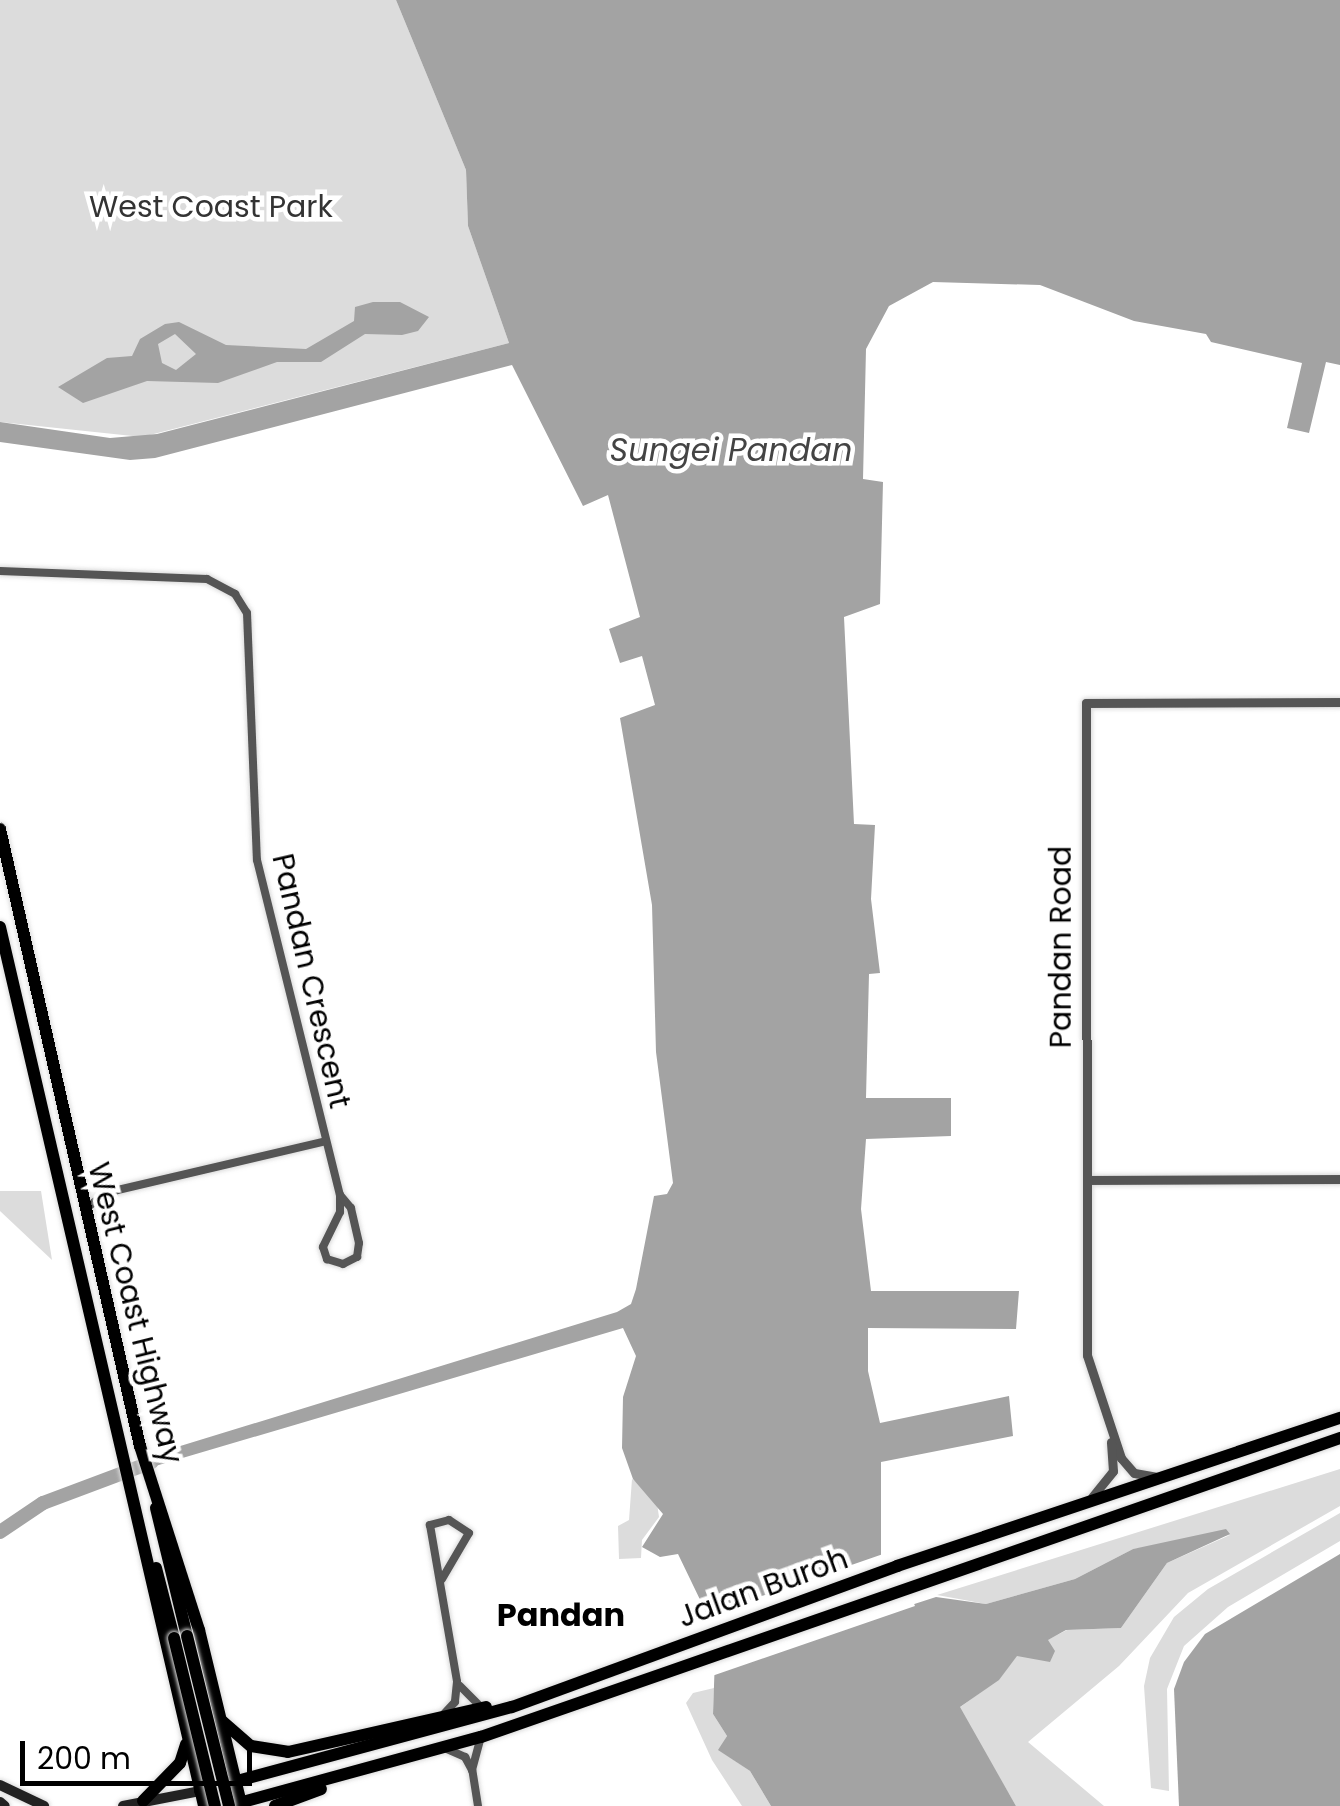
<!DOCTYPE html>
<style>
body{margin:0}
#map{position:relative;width:1340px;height:1806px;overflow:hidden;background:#fff;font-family:Poppins,sans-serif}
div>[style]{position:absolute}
.green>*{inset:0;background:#dcdcdc}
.water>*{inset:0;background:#a3a3a3}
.pier>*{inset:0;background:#fff}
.river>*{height:14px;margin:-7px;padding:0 7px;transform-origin:7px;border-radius:7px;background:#a3a3a3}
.roads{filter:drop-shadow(0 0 2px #dbdbdb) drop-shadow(0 0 2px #dbdbdb)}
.minor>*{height:8px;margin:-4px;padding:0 4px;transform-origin:4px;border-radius:4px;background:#555}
.tertiary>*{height:9px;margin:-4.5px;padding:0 4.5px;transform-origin:4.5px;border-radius:4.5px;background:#555}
.secondary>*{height:10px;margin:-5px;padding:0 5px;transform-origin:5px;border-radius:5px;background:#222}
.trunk>*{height:12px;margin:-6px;padding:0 6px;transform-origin:6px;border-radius:6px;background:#000}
.bridges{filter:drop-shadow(0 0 2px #dbdbdb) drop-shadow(0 0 2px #dbdbdb)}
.trunk-bridge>*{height:12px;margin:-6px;padding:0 6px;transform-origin:6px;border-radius:6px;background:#000}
span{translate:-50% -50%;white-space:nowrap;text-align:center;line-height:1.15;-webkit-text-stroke:9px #fff;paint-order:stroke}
.park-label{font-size:30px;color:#333}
.street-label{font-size:30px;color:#000}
.water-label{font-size:32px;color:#444;font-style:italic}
.neighbourhood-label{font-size:32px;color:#000;font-weight:700}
.scale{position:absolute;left:20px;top:1741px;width:232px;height:45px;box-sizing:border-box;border:5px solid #000;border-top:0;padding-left:12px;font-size:30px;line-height:35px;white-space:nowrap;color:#000;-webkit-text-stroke:8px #fff;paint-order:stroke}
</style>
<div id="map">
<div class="green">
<i style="clip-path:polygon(0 0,396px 0,466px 170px,468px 226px,509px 343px,142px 437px,0 422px)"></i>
<i style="clip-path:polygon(0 1191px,41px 1191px,52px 1260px,0 1211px)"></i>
<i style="clip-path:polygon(1340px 1469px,1340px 1506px,1188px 1593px,1119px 1666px,1028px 1742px,1104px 1806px,1016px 1806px,959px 1708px,999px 1679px,1017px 1655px,1067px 1630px,1121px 1628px,1167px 1563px,1230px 1535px,1133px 1549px,1075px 1579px,986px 1604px,937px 1595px)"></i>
<i style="clip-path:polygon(632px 1479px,656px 1496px,659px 1517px,642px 1540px,641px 1558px,619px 1559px,618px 1526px,629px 1520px)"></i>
<i style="clip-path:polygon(1340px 1513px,1340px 1541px,1228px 1607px,1184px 1646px,1167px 1689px,1169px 1791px,1151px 1788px,1144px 1686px,1150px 1658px,1174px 1617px,1208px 1589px)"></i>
<i style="clip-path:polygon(714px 1688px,713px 1714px,727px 1736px,719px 1750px,750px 1771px,771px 1806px,742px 1806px,712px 1760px,686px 1703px,693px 1693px)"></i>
</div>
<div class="water">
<i style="clip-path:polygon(396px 0,1340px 0,1340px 365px,1326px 362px,1309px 433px,1287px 428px,1302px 363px,1211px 342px,1206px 334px,1134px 321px,1040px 285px,933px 282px,889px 306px,866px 349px,863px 479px,883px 482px,880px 604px,844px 617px,854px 824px,875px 825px,871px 899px,880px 973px,869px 974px,866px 1098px,951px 1098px,951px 1136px,866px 1139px,861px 1209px,871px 1291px,1019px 1291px,1016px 1329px,868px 1328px,868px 1371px,880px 1423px,1009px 1396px,1013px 1436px,881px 1462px,881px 1597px,902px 1608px,936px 1597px,986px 1604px,1075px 1579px,1133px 1549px,1226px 1529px,1230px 1534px,1167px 1563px,1121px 1628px,1066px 1630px,1048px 1640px,1055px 1651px,1050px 1662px,1017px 1656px,999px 1680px,960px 1707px,1016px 1806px,771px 1806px,750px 1771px,718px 1750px,727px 1736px,713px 1714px,715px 1657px,705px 1610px,678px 1554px,660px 1557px,642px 1547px,663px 1514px,633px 1479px,622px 1448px,623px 1397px,636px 1356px,623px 1328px,152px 1467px,151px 1455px,617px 1312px,631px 1304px,636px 1289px,654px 1196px,667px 1194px,673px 1183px,656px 1052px,652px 905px,620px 718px,655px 705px,642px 656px,620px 663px,609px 629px,640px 617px,608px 495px,583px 506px,512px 365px,155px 458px,130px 460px,0 442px,0 422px,110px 438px,157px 434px,509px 343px,468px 226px,466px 170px)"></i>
<i style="clip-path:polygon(evenodd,373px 302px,400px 302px,429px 317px,418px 331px,402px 335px,365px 334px,321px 362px,277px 362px,218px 383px,147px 381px,83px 403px,58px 387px,107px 358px,132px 356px,140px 339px,165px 324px,179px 322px,226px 345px,306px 349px,354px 321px,355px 307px,373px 302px,175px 334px,196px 354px,176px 370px,162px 363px,158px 344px,175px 334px)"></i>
<i style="clip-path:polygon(1340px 1554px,1340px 1806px,1179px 1806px,1174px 1689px,1184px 1662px,1205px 1634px)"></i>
</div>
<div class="pier">
<i style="clip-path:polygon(886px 1553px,886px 1594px,902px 1603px,912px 1599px,915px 1606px,709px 1677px,701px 1617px)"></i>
</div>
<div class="river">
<i style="left:0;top:1532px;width:52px;rotate:-34deg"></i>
<i style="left:43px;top:1503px;width:116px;rotate:-20.6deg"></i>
</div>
<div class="roads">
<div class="minor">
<i style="left:0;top:571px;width:207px;rotate:2.2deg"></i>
<i style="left:207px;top:579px;width:32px;rotate:28deg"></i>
<i style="left:235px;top:594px;width:22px;rotate:58deg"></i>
<i style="left:247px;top:613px;width:247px;rotate:87.7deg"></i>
<i style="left:257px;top:860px;width:345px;rotate:76.1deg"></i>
<i style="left:340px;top:1195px;width:17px;rotate:90deg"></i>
<i style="left:340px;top:1212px;width:39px;rotate:116deg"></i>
<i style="left:323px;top:1247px;width:13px;rotate:72deg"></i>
<i style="left:327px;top:1259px;width:17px;rotate:17deg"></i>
<i style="left:343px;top:1264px;width:16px;rotate:-27deg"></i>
<i style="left:357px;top:1257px;width:14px;rotate:-82deg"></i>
<i style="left:359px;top:1243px;width:36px;rotate:-103deg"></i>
<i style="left:351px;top:1208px;width:17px;rotate:-130deg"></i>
<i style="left:87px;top:1208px;width:23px;rotate:-40deg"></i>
<i style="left:105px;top:1193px;width:227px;rotate:-13.2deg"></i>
<i style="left:442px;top:1579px;width:53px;rotate:-59.6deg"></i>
<i style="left:469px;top:1533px;width:24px;rotate:-147deg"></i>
<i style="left:449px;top:1520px;width:20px;rotate:165deg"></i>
<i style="left:430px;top:1525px;width:159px;rotate:80.2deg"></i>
<i style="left:457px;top:1682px;width:20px;rotate:96deg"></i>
<i style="left:455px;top:1702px;width:16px;rotate:133deg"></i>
<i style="left:460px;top:1686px;width:30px;rotate:45deg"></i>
<i style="left:447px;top:1749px;width:20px;rotate:24deg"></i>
<i style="left:465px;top:1757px;width:15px;rotate:62deg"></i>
<i style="left:478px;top:1806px;width:36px;rotate:-99deg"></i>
<i style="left:472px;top:1770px;width:34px;rotate:-75deg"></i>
</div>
<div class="tertiary">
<i style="left:1087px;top:1180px;width:253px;rotate:-0.2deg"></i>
<i style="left:1157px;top:1477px;width:23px;rotate:-170deg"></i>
<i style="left:1134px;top:1473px;width:20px;rotate:-131deg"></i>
<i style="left:1121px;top:1458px;width:108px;rotate:-108.3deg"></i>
<i style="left:1087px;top:1355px;width:652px;rotate:-90.09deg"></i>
<i style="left:1086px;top:703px;width:254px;rotate:-0.2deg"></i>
<i style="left:1092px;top:1497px;width:33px;rotate:-51deg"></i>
<i style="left:1113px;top:1471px;width:29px;rotate:-94deg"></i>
</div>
<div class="secondary">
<i style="left:0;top:1785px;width:49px;rotate:25.5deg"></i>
<i style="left:0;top:1802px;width:6px;rotate:39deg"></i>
<i style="left:123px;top:1806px;width:78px;rotate:-11deg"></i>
</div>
<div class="trunk">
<i style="left:0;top:829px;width:633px;rotate:77.22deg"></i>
<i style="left:140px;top:1446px;width:193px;rotate:72.2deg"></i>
<i style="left:199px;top:1630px;width:179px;rotate:76.4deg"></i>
<i style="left:0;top:927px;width:902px;rotate:76.93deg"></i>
<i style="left:156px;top:1508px;width:132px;rotate:76.4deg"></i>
<i style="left:156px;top:1568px;width:72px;rotate:75.6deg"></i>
<i style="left:222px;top:1721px;width:38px;rotate:41deg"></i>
<i style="left:251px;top:1746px;width:37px;rotate:9deg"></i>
<i style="left:288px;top:1752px;width:203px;rotate:-12.8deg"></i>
<i style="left:200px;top:1791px;width:323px;rotate:-15.1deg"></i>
<i style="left:512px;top:1707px;width:410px;rotate:-20.1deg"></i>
<i style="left:897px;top:1566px;width:467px;rotate:-18.5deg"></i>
<i style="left:143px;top:1801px;width:53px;rotate:-45.8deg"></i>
<i style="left:180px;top:1763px;width:20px;rotate:-72deg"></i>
<i style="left:228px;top:1806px;width:262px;rotate:-15.3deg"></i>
<i style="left:481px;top:1737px;width:910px;rotate:-19.19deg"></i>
<i style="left:275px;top:1806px;width:49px;rotate:-20.3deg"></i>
</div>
</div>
<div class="bridges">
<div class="trunk-bridge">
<i style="left:187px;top:1636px;width:175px;rotate:76.1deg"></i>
<i style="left:174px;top:1638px;width:173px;rotate:76.3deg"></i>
</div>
</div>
<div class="park-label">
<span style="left:211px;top:207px">West Coast Park</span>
</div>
<div class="street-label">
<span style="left:1061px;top:947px;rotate:-90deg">Pandan Road</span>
<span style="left:311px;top:981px;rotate:77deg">Pandan Crescent</span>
<span style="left:135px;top:1313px;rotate:76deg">West Coast Highway</span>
<span style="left:763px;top:1588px;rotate:-20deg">Jalan Buroh</span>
</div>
<div class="water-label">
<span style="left:731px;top:450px">Sungei Pandan</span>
</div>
<div class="neighbourhood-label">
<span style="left:561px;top:1615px">Pandan</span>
</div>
<div class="scale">200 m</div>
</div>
